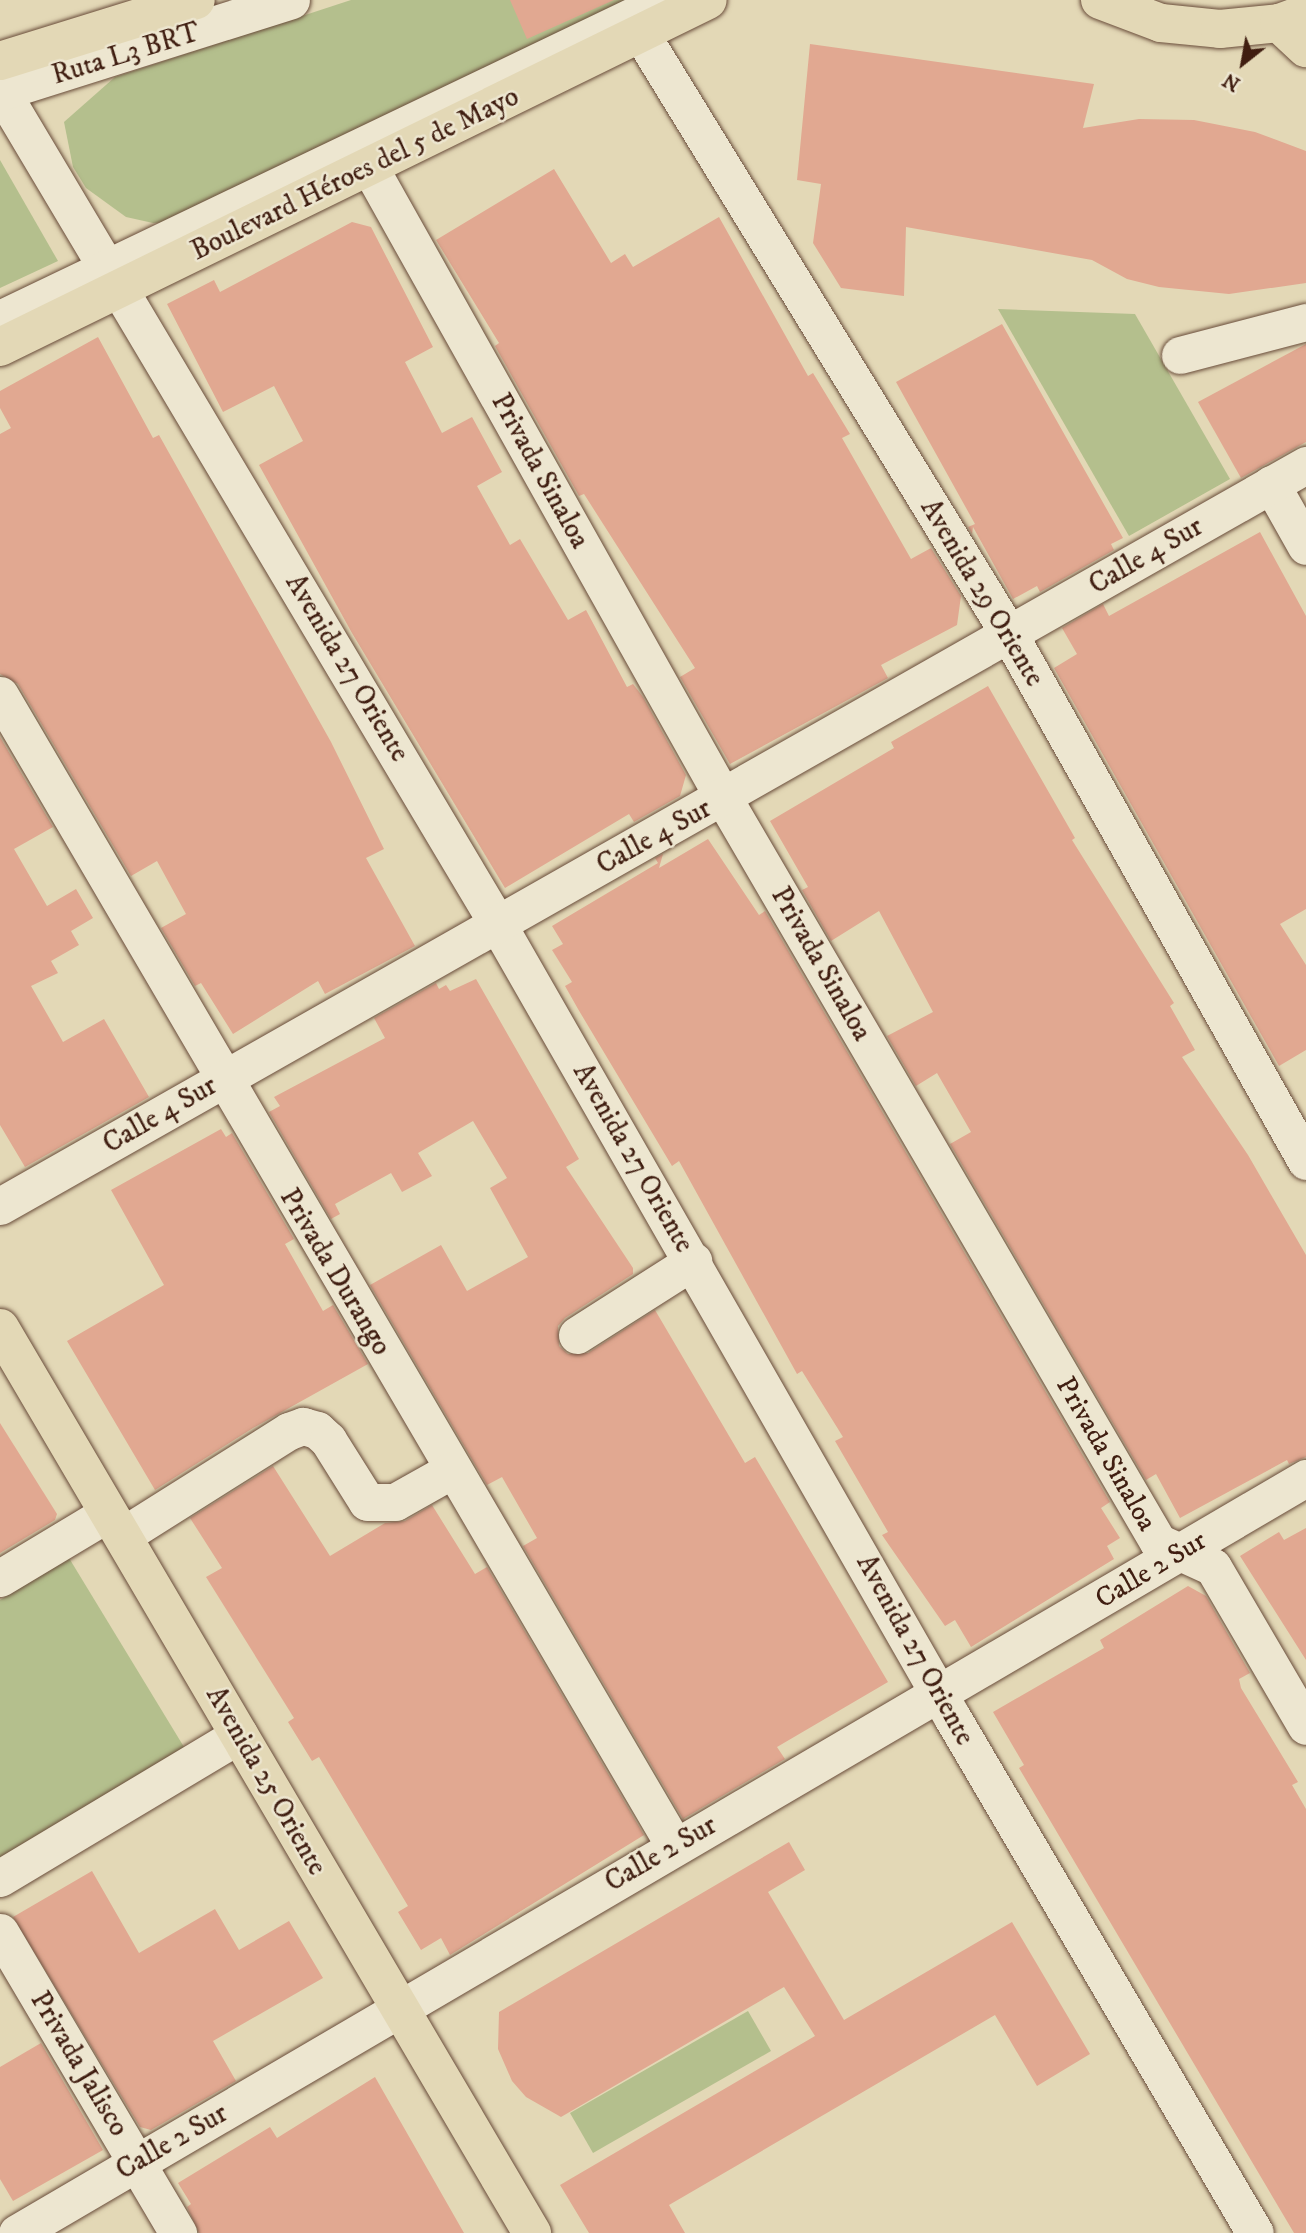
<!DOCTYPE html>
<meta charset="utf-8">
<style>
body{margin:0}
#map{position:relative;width:1306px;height:2233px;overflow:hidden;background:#e3d8b6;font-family:"IM FELL DW Pica",serif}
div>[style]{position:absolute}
.green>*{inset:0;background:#b4bf8d}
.building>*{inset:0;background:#e1a891}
.roads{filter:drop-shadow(0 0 2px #694c3a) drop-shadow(0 0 2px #694c3a)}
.minor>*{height:37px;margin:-18.5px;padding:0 18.5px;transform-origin:18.5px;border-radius:18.5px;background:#ede6d0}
.major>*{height:38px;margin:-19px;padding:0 19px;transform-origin:19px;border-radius:19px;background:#e3d8b6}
span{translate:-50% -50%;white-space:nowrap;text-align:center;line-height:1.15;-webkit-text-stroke:5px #ede6d0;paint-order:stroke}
.street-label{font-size:28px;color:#401e11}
.north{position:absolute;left:1208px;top:28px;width:70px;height:70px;-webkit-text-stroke:5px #ede6d0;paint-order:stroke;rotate:211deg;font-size:19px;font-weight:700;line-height:28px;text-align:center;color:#401e11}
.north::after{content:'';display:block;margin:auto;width:24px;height:32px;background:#401e11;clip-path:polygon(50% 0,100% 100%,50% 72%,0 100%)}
</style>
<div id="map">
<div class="green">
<i style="clip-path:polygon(351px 0,648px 0,180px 222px,153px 223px,126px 217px,86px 188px,73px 167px,64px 122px,115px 77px)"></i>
<i style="clip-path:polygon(0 160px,58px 261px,0 288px)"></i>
<i style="clip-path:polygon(998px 309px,1135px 314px,1230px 479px,1129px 536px)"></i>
<i style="clip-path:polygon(69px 1558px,184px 1747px,0 1859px,0 1600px)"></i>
<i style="clip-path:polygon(748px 2011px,771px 2051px,593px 2153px,570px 2113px)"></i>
</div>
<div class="building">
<i style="clip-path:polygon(510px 0,614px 0,527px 39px)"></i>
<i style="clip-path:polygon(810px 44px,1094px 84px,1083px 128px,1139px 119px,1194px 120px,1255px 132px,1306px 151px,1306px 283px,1229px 294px,1159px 287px,1127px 279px,1092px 260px,906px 227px,904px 296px,841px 288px,813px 243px,821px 184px,797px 180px)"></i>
<i style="clip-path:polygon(554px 169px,611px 263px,625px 254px,633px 267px,719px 217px,808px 376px,813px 373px,850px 434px,842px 438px,911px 559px,931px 548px,961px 596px,957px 625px,881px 665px,888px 678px,730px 764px,680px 677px,695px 668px,584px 494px,579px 496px,495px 346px,499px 343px,436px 240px)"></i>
<i style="clip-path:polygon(352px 222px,371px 227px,433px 347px,405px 362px,442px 433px,472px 417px,502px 472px,477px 486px,510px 545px,520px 539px,568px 620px,586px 610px,627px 687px,633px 684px,643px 697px,686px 775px,680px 796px,634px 822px,629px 814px,505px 888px,352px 633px,259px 465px,303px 441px,274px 386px,223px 412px,167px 304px,214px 280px,220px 292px)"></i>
<i style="clip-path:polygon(1002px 324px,1123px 538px,1111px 544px,1114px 550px,1040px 592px,1037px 586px,1013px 599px,973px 527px,972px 534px,968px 527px,975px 524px,896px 382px)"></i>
<i style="clip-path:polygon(98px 337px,153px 438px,159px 435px,331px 742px,384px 849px,366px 858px,415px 946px,325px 994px,318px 981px,233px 1034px,201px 983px,195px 986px,161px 928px,186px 914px,157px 861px,131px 876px,18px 684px,0 674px,0 434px,11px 428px,0 408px,0 391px)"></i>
<i style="clip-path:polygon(1306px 344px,1306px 442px,1241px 478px,1198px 402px)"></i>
<i style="clip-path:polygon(1260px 532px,1306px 616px,1306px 909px,1280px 924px,1306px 965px,1306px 1050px,1279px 1066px,1054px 668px,1077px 654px,1062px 628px,1103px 604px,1109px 616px)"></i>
<i style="clip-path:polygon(988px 686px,1075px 838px,1072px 840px,1174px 1003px,1170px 1006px,1195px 1050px,1182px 1057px,1248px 1155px,1306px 1255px,1306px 1457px,1289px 1464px,1287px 1460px,1180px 1518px,1156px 1474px,1146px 1480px,950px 1144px,971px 1132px,937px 1073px,916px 1086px,887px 1036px,933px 1012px,879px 911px,831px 941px,802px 890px,808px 887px,770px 821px,894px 748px,891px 742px)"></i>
<i style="clip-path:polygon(0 737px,53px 827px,14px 849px,47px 906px,76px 889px,93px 918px,71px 931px,79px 945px,51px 961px,58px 973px,31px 986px,63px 1042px,104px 1019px,149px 1097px,25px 1167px,0 1125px)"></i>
<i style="clip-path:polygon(708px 839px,759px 915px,765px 911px,1110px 1502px,1101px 1508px,1120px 1538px,1107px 1546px,1114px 1559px,971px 1647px,955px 1620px,945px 1626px,882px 1535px,888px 1532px,835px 1441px,843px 1437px,802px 1371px,797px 1374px,679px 1161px,672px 1166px,578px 1009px,565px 986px,572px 982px,552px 950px,563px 944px,552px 926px,658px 863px,655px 858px,663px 854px,659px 868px)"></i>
<i style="clip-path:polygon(476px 979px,579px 1159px,566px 1167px,633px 1268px,633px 1274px,565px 1318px,558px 1326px,559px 1346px,568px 1354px,588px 1353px,655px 1310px,745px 1463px,755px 1457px,888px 1682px,777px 1747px,785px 1759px,683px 1819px,523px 1546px,537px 1538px,502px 1477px,487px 1485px,370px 1285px,441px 1245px,467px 1291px,528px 1257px,490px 1188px,507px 1178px,473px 1121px,418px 1153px,432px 1176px,402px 1192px,391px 1173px,335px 1204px,340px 1214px,331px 1219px,269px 1112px,280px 1106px,274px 1097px,385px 1038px,374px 1018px,436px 983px,439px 989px,446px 985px,450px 991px)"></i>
<i style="clip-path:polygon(221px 1129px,226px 1137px,232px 1133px,294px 1239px,285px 1244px,323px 1311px,333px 1305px,368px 1364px,253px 1428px,155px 1490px,67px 1341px,164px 1285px,111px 1190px)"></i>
<i style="clip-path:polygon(0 1423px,57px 1514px,55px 1520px,0 1553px)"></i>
<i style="clip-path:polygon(273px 1466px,330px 1556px,385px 1523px,405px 1521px,432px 1505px,475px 1574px,487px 1567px,644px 1835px,450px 1955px,441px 1938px,421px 1950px,398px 1912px,408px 1906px,319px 1757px,312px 1761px,288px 1722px,294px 1718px,206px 1577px,222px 1568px,190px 1518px)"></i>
<i style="clip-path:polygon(1306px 1528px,1306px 1660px,1240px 1556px,1279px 1532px,1284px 1540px)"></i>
<i style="clip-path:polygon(1188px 1586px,1206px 1596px,1250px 1673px,1239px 1679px,1241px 1688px,1298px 1782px,1292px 1785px,1306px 1809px,1306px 2233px,1294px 2233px,1019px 1768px,1024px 1765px,993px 1712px,1104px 1648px,1100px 1640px)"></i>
<i style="clip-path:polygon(789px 1842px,805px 1870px,768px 1892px,844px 2020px,1012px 1922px,1090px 2054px,1037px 2086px,995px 2015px,669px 2205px,685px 2233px,589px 2233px,560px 2185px,815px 2036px,784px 1987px,561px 2117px,526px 2097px,512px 2081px,498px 2049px,499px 2012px)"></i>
<i style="clip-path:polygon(92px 1871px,139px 1953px,215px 1909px,239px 1950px,289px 1921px,323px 1978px,213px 2041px,236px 2081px,151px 2130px,140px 2127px,13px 1917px)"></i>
<i style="clip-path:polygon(41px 2043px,103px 2150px,13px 2201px,0 2179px,0 2067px)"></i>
<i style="clip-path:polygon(375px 2077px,464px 2233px,199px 2233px,187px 2207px,191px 2204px,178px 2183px,270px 2127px,277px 2138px)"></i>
</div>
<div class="roads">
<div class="minor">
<i style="left:641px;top:34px;width:704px;rotate:58.48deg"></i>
<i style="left:1009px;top:634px;width:605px;rotate:60.6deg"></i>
<i style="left:0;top:89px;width:971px;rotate:59.21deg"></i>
<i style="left:497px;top:923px;width:915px;rotate:60.19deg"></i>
<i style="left:952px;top:1717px;width:598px;rotate:59.58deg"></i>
<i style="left:0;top:92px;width:305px;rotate:-17.5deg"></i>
<i style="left:370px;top:168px;width:724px;rotate:60.71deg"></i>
<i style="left:724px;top:799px;width:860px;rotate:59.71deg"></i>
<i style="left:1158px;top:1542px;width:60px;rotate:24.4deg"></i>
<i style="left:1213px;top:1567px;width:184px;rotate:59.7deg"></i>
<i style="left:0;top:319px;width:734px;rotate:-25.59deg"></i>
<i style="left:1180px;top:355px;width:130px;rotate:-14.7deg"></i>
<i style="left:1271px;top:484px;width:71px;rotate:60.6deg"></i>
<i style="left:0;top:695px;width:1333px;rotate:59.63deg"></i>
<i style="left:0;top:1206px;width:1502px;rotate:-29.57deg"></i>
<i style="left:577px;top:1335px;width:138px;rotate:-32.5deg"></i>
<i style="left:122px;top:1536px;width:197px;rotate:-32.2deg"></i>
<i style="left:289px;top:1431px;width:15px;rotate:-20deg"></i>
<i style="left:303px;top:1426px;width:15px;rotate:16deg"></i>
<i style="left:317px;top:1430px;width:15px;rotate:42deg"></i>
<i style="left:328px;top:1440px;width:73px;rotate:57.8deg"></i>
<i style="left:367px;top:1502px;width:28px"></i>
<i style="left:395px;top:1502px;width:65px;rotate:-29.3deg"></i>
<i style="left:0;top:1578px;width:126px;rotate:-31deg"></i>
<i style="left:0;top:1878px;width:279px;rotate:-30.9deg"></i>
<i style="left:0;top:1932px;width:350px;rotate:59.4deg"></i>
<i style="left:17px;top:2233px;width:1494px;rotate:-30.36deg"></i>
</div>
<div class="major">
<i style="left:1100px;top:0;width:65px;rotate:20.7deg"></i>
<i style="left:1161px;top:23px;width:59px;rotate:5.8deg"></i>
<i style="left:1220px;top:29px;width:59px;rotate:-5.8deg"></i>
<i style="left:1279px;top:23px;width:29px;rotate:-20deg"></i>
<i style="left:1279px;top:23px;width:37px;rotate:43deg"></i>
<i style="left:0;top:61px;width:205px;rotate:-17.3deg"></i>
<i style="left:0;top:347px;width:788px;rotate:-26.11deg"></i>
<i style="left:0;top:1328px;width:1050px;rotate:59.55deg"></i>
</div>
</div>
<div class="street-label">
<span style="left:126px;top:54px;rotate:-17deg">Ruta L3 BRT</span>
<span style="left:355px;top:174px;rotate:-26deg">Boulevard Héroes del 5 de Mayo</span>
<span style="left:540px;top:471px;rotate:61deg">Privada Sinaloa</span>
<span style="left:1146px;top:556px;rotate:-30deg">Calle 4 Sur</span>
<span style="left:982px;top:593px;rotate:59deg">Avenida 29 Oriente</span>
<span style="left:347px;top:668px;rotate:59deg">Avenida 27 Oriente</span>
<span style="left:654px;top:837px;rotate:-29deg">Calle 4 Sur</span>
<span style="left:821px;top:964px;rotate:60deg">Privada Sinaloa</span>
<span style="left:160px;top:1115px;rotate:-30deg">Calle 4 Sur</span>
<span style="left:633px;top:1158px;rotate:60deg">Avenida 27 Oriente</span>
<span style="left:335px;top:1272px;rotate:59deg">Privada Durango</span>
<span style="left:1106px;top:1454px;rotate:60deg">Privada Sinaloa</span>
<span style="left:1151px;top:1570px;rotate:-31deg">Calle 2 Sur</span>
<span style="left:915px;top:1650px;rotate:61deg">Avenida 27 Oriente</span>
<span style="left:266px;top:1781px;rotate:60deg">Avenida 25 Oriente</span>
<span style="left:661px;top:1854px;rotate:-30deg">Calle 2 Sur</span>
<span style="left:79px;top:2064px;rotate:59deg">Privada Jalisco</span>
<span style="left:172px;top:2142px;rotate:-30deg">Calle 2 Sur</span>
</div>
<div class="north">N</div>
</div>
